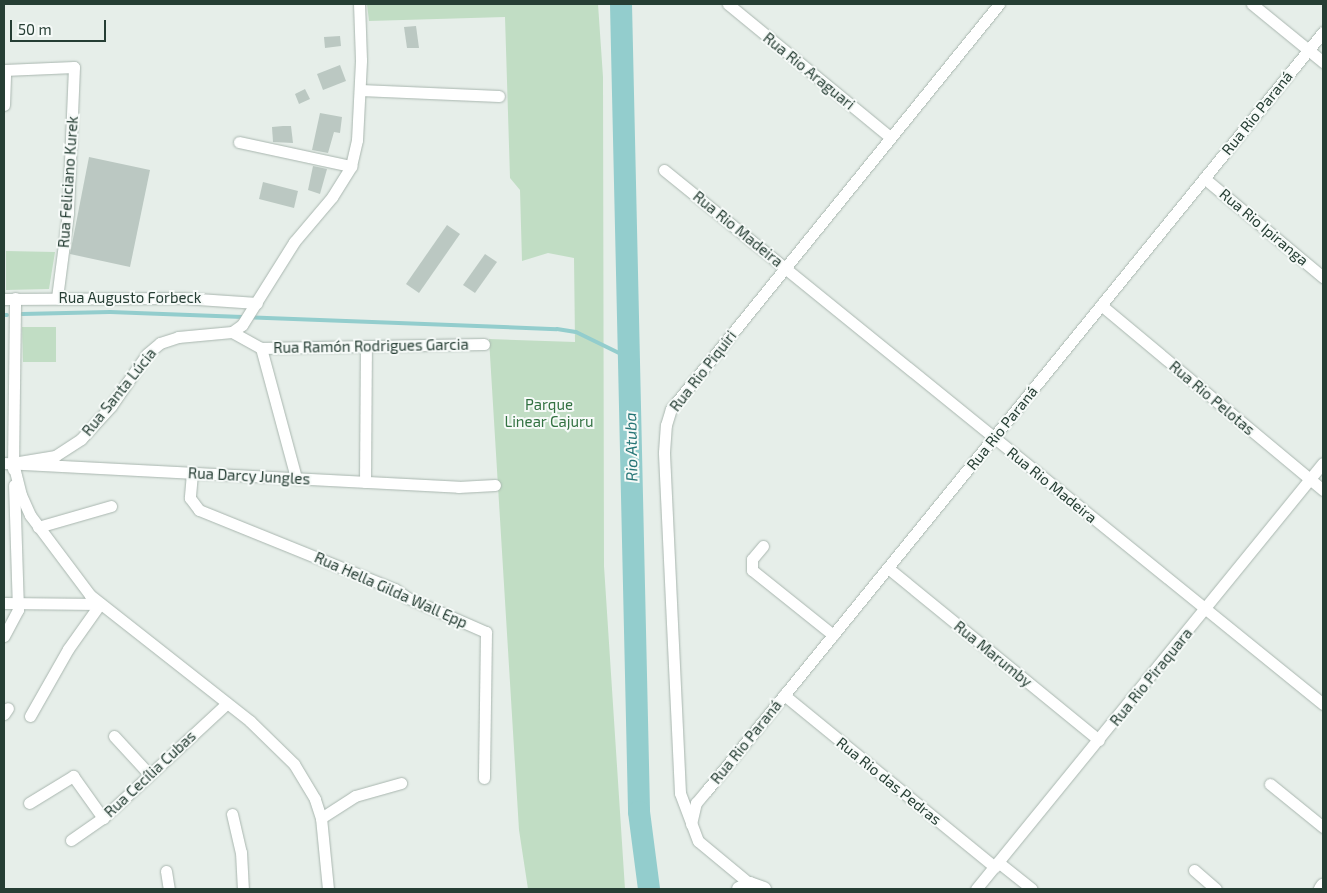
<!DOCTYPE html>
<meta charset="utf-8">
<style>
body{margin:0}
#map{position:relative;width:1327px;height:893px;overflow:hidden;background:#e6eee9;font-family:"Exo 2",sans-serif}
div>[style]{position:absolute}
.green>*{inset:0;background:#c1ddc4}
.stream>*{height:4px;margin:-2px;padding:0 2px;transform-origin:2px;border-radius:2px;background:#93cdcd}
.river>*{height:22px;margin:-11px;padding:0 11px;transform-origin:11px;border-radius:11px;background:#93cdcd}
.building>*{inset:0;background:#bbc8c2}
.roads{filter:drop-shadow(0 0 1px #a9b6af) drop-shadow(0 0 1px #a9b6af)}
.minor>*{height:11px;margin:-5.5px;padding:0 5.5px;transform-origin:5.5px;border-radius:5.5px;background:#fff}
.tertiary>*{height:14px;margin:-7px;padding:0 7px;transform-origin:7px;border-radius:7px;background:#fff}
span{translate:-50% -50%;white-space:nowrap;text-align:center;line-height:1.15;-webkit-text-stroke:4px #f6faf8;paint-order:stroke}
.street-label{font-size:15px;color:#263e34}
.park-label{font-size:15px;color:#337242}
.water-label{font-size:16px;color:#257576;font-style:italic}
.frame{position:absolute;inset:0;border:5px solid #263e34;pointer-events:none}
.scale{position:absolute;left:10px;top:20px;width:96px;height:22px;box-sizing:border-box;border:2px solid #263e34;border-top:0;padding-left:6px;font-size:15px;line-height:18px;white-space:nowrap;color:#263e34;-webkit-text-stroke:4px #f6faf8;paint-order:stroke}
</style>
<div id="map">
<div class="green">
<i style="clip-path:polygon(367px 4px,598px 4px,603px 77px,604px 566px,625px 889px,528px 889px,519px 830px,489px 339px,575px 342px,574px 258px,548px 253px,522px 261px,520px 190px,510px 178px,505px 17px,369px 21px)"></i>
<i style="clip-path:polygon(6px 251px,55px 252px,49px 289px,6px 290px)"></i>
<i style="clip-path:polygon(22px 327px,56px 327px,56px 362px,23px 362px)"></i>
</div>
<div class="stream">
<i style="left:22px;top:314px;width:88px;rotate:-1.3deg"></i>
<i style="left:110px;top:312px;width:447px;rotate:2.2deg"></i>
<i style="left:557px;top:329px;width:19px;rotate:9deg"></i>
<i style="left:576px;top:332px;width:57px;rotate:26.1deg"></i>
<i style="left:4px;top:315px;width:3px"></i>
</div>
<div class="river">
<i style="left:621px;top:4px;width:808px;rotate:88.72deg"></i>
<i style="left:639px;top:812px;width:78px;rotate:82.6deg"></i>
</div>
<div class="building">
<i style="clip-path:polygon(416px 26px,419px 48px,407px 48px,404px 27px)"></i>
<i style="clip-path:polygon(340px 36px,341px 46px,325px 48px,324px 37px)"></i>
<i style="clip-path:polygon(340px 65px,346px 81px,323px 90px,317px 74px)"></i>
<i style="clip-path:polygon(305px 89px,310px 99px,299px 104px,295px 94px)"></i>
<i style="clip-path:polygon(320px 113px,342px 117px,340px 133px,334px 132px,328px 153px,312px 150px)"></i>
<i style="clip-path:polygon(283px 126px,291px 126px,293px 143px,273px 142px,272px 127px)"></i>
<i style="clip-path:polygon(89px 157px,150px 170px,130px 267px,70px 254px)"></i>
<i style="clip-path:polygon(313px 166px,327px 169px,320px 194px,308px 190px)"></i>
<i style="clip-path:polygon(263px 182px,298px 191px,294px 208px,259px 199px)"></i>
<i style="clip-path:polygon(447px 225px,460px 234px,419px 293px,406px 284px)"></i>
<i style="clip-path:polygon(485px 254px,497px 262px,475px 293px,463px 285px)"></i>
</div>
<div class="roads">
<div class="minor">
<i style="left:728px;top:4px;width:210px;rotate:39.4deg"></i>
<i style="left:1252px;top:4px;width:92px;rotate:39.2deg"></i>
<i style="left:4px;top:70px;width:70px;rotate:-2.5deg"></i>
<i style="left:74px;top:67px;width:146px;rotate:92.4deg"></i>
<i style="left:68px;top:213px;width:86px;rotate:97.4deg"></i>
<i style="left:360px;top:90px;width:139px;rotate:2.5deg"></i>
<i style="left:4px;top:105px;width:35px;rotate:-88deg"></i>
<i style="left:239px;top:142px;width:115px;rotate:12.1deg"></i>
<i style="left:664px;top:170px;width:848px;rotate:39.02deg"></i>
<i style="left:1204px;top:178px;width:155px;rotate:39.8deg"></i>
<i style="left:4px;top:299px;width:179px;rotate:-0.3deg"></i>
<i style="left:183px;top:298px;width:74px;rotate:3.9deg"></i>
<i style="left:1101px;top:305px;width:289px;rotate:39.8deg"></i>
<i style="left:232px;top:332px;width:33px;rotate:29deg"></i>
<i style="left:261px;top:348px;width:223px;rotate:-1deg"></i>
<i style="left:261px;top:348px;width:135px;rotate:74.9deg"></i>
<i style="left:4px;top:463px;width:455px;rotate:3deg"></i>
<i style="left:458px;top:487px;width:37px;rotate:-3deg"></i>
<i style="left:13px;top:469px;width:171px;rotate:-89.3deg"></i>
<i style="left:192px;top:473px;width:25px;rotate:95deg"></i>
<i style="left:190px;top:498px;width:15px;rotate:53deg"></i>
<i style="left:199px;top:510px;width:211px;rotate:22deg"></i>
<i style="left:395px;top:589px;width:16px;rotate:35deg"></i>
<i style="left:408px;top:598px;width:85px;rotate:23.6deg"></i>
<i style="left:486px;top:632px;width:146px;rotate:90.8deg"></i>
<i style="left:365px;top:482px;width:136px;rotate:-89.6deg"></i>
<i style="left:38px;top:527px;width:76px;rotate:-16deg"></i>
<i style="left:763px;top:546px;width:17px;rotate:130deg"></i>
<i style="left:752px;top:559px;width:11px;rotate:90deg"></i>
<i style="left:752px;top:570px;width:104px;rotate:38.7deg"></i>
<i style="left:888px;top:568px;width:272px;rotate:39.2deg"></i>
<i style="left:4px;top:603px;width:96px;rotate:0.6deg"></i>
<i style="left:4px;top:636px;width:30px;rotate:-62deg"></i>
<i style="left:18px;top:610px;width:125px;rotate:-91.8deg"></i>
<i style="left:784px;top:695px;width:272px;rotate:39.2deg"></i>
<i style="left:4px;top:714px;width:7px;rotate:-56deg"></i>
<i style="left:30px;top:716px;width:77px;rotate:-60.4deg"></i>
<i style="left:68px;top:649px;width:55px;rotate:-54.6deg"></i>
<i style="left:114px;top:736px;width:52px;rotate:47.4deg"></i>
<i style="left:1270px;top:784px;width:68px;rotate:39.1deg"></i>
<i style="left:29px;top:803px;width:52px;rotate:-31.5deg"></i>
<i style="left:73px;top:776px;width:52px;rotate:54.5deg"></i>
<i style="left:232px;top:814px;width:39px;rotate:77deg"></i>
<i style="left:241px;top:852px;width:37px;rotate:87deg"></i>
<i style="left:321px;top:818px;width:40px;rotate:-32.9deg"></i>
<i style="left:355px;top:796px;width:48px;rotate:-15.8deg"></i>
<i style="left:691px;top:824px;width:22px;rotate:-77deg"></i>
<i style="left:696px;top:803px;width:17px;rotate:-50deg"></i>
<i style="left:707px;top:790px;width:977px;rotate:-50.9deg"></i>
<i style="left:71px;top:840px;width:39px;rotate:-35deg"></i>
<i style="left:103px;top:818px;width:169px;rotate:-42.8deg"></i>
<i style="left:998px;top:862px;width:43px;rotate:38.5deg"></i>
<i style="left:1194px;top:870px;width:29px;rotate:41deg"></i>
<i style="left:166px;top:871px;width:18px;rotate:81deg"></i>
<i style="left:750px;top:884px;width:67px;rotate:-140.4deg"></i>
<i style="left:698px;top:841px;width:51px;rotate:-110.6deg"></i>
<i style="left:680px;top:793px;width:341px;rotate:-92.7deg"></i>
<i style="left:664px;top:452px;width:27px;rotate:-86deg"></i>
<i style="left:666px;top:425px;width:17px;rotate:-73deg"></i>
<i style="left:671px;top:409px;width:521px;rotate:-51deg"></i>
<i style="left:328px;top:889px;width:71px;rotate:-95.6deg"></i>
<i style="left:321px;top:818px;width:20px;rotate:-108deg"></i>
<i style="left:315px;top:799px;width:41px;rotate:-121deg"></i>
<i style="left:294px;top:764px;width:62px;rotate:-135.7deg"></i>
<i style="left:250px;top:721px;width:204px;rotate:-141.8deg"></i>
<i style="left:90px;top:595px;width:100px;rotate:-126.9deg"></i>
<i style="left:30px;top:515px;width:22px;rotate:-114deg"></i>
<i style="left:21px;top:495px;width:33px;rotate:-104deg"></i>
<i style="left:13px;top:463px;width:43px;rotate:-9.5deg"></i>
<i style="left:55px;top:456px;width:31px;rotate:-33deg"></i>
<i style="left:81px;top:439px;width:45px;rotate:-47.7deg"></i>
<i style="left:111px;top:406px;width:63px;rotate:-55.3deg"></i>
<i style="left:147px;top:354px;width:17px;rotate:-40deg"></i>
<i style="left:160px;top:343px;width:19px;rotate:-18deg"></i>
<i style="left:178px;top:337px;width:54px;rotate:-5.3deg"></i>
<i style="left:232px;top:332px;width:12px;rotate:-35deg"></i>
<i style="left:242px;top:325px;width:98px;rotate:-57.9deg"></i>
<i style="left:294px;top:242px;width:59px;rotate:-49.8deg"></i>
<i style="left:332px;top:197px;width:36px;rotate:-58deg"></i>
<i style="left:351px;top:166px;width:27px;rotate:-77deg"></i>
<i style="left:357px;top:140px;width:80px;rotate:-87.1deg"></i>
<i style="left:361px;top:60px;width:56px;rotate:-92deg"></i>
<i style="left:976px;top:889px;width:549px;rotate:-50.84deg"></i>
</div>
<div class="tertiary">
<i style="left:739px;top:889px;width:12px;rotate:-24deg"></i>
<i style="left:750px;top:884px;width:15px;rotate:20deg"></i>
<i style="left:1321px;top:889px;width:4px;rotate:-56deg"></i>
</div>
</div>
<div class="street-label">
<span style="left:809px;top:71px;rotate:39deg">Rua Rio Araguari</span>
<span style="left:1257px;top:113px;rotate:-51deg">Rua Rio Paraná</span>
<span style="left:68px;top:182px;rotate:-86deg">Rua Feliciano Kurek</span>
<span style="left:1264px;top:227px;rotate:40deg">Rua Rio Ipiranga</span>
<span style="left:738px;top:229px;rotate:39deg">Rua Rio Madeira</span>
<span style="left:130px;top:298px">Rua Augusto Forbeck</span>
<span style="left:371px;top:346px;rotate:-1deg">Rua Ramón Rodrigues Garcia</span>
<span style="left:703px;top:371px;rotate:-52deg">Rua Rio Piquiri</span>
<span style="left:119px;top:392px;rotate:-51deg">Rua Santa Lúcia</span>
<span style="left:1212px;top:398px;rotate:40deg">Rua Rio Pelotas</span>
<span style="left:1002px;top:428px;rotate:-51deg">Rua Rio Paraná</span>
<span style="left:249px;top:476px;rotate:3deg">Rua Darcy Jungles</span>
<span style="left:1052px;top:485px;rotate:39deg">Rua Rio Madeira</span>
<span style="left:391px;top:590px;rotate:24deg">Rua Hella Gilda Wall Epp</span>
<span style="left:993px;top:654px;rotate:39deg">Rua Marumby</span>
<span style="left:1151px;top:677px;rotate:-51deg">Rua Rio Piraquara</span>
<span style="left:746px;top:742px;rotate:-51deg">Rua Rio Paraná</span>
<span style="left:150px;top:774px;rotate:-43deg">Rua Cecília Cubas</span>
<span style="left:889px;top:781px;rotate:39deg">Rua Rio das Pedras</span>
</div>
<div class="park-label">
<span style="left:549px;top:413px">Parque<br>Linear Cajuru</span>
</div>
<div class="water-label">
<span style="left:631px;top:447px;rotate:-91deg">Rio Atuba</span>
</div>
<div class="frame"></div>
<div class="scale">50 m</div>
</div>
